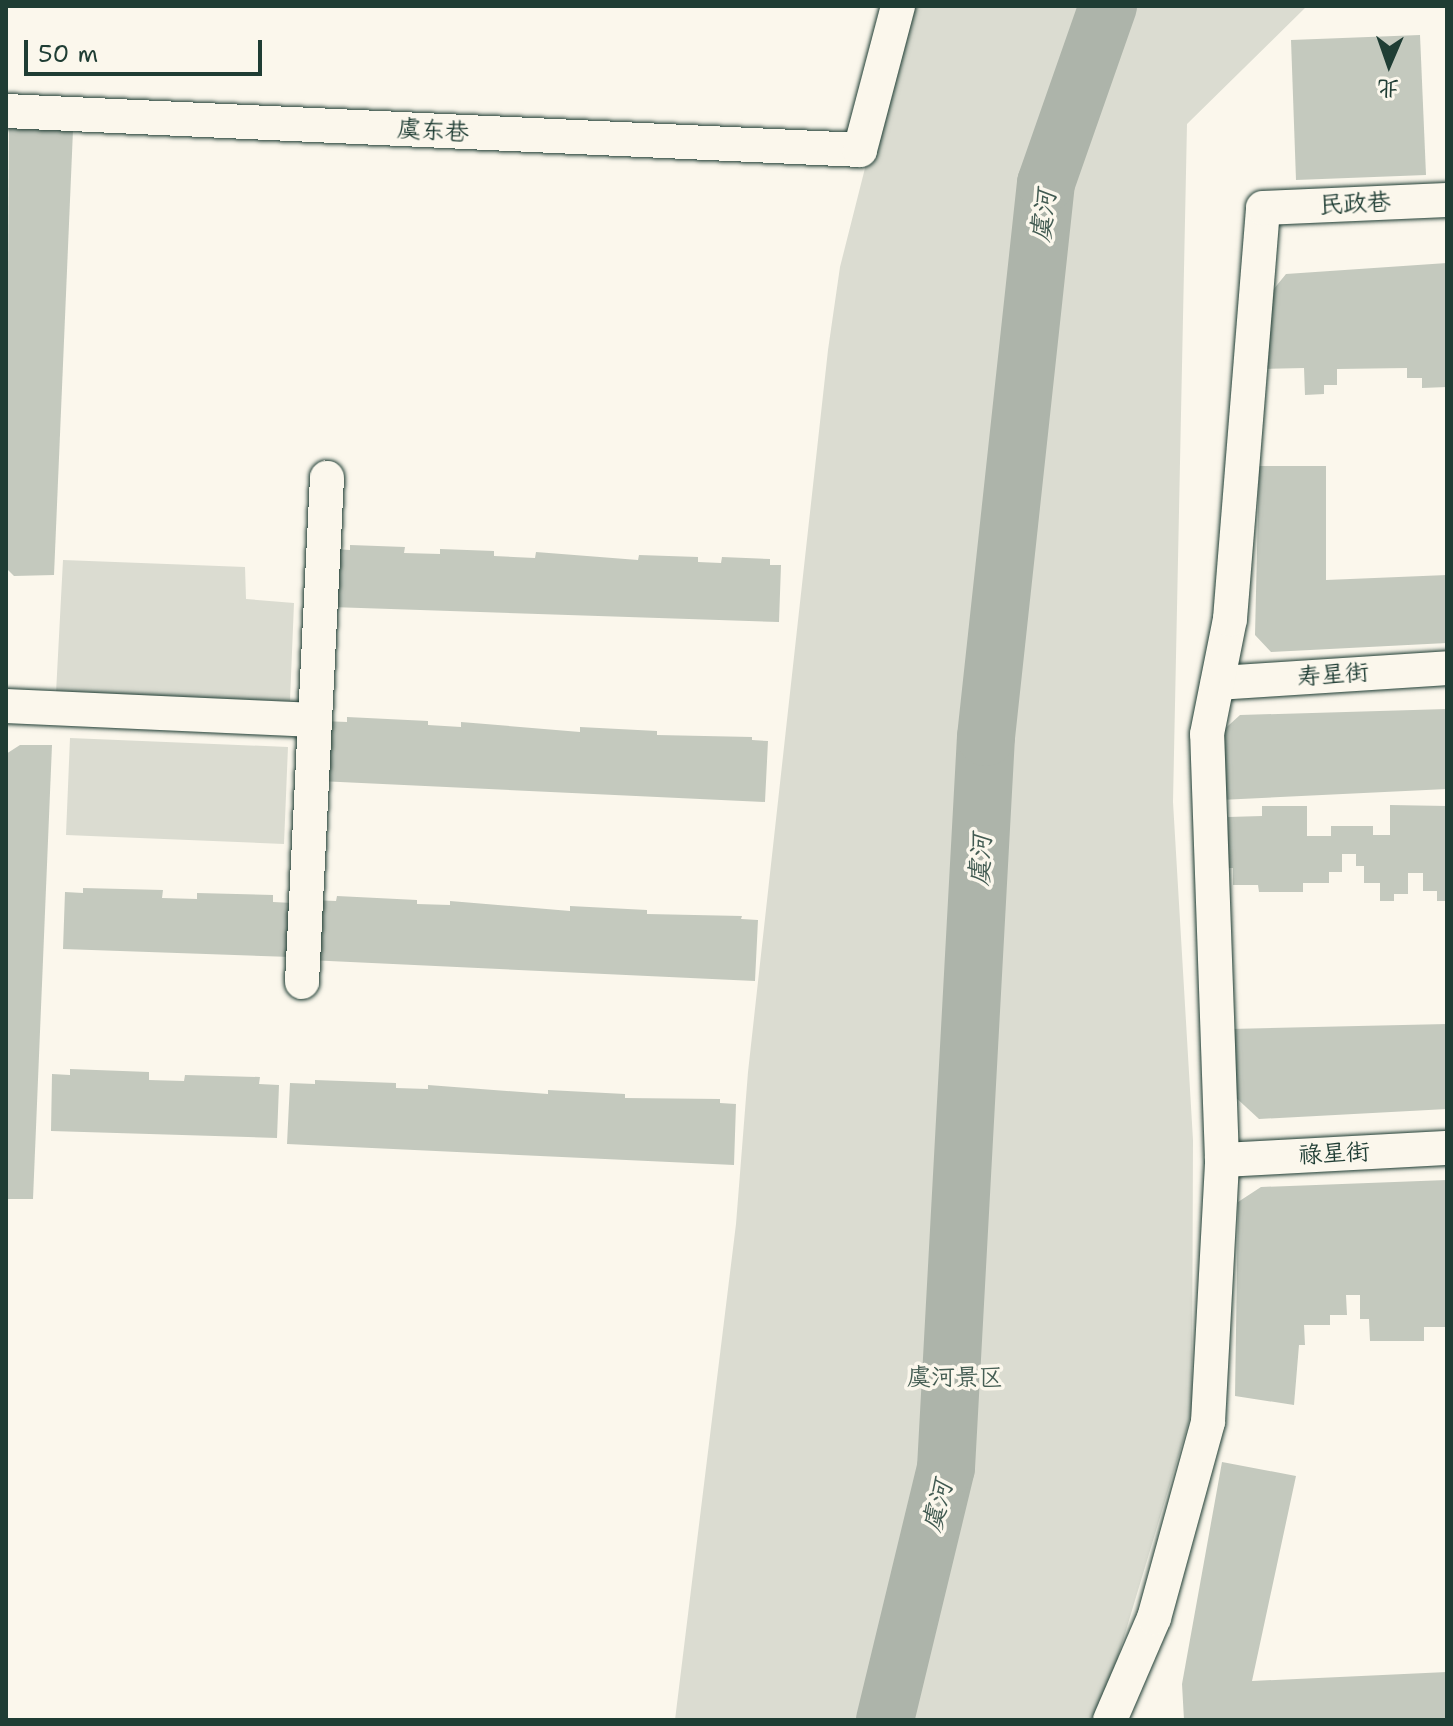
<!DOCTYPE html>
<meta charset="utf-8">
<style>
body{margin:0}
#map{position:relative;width:1453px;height:1726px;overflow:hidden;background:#fbf7ec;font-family:"Shantell Sans","LXGW WenKai TC",sans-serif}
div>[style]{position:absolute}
.green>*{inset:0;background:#dbdcd1}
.river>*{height:58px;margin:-29px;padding:0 29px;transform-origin:29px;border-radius:29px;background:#adb4aa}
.building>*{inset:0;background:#c4c9be}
.roads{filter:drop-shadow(0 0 2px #1f3d34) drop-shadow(0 0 2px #1f3d34)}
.minor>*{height:34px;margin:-17px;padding:0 17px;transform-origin:17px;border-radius:17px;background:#fbf7ec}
span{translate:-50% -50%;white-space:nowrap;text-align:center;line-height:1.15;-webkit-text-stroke:7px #fbf7ec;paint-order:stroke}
.street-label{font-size:24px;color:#1f3d34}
.park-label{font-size:24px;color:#455d53}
.water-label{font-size:26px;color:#425b52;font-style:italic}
.frame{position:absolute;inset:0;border:8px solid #1f3d34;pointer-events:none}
.north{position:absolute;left:1349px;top:24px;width:80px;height:80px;-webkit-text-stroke:6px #fbf7ec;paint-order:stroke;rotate:182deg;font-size:22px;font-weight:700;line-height:32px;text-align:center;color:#1f3d34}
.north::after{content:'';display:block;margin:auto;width:28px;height:36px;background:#1f3d34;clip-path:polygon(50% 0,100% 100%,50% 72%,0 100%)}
.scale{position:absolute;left:24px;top:40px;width:238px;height:36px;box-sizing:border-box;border:4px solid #1f3d34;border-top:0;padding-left:10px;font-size:24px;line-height:28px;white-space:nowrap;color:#1f3d34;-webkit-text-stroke:6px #fbf7ec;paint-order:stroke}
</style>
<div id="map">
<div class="green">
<i style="clip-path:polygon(906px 6px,1307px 6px,1187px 124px,1173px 802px,1193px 1140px,1192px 1411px,1099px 1720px,675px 1720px,736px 1224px,748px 1072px,828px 350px,840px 267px)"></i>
<i style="clip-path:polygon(63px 560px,245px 567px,246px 599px,294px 603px,290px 701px,56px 693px)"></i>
<i style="clip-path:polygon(70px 738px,288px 747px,284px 844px,66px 835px)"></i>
</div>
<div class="river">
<i style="left:885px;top:1720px;width:259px;rotate:-76.4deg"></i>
<i style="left:946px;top:1468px;width:732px;rotate:-86.87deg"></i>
<i style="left:986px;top:737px;width:557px;rotate:-83.82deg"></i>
<i style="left:1046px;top:183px;width:188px;rotate:-70.7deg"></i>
</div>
<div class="building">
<i style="clip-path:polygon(1420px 35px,1426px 175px,1296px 180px,1291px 40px)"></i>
<i style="clip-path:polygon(9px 128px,73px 130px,54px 575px,14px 576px,6px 568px)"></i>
<i style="clip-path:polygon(1447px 263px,1447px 387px,1422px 388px,1422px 378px,1407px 378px,1407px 368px,1337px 369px,1337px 385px,1324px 385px,1324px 394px,1305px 395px,1304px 368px,1263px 369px,1260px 306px,1286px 274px)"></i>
<i style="clip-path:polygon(1259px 466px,1326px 466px,1326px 580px,1447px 575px,1447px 643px,1271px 652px,1255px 635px)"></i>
<i style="clip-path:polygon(350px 545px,405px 547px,404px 553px,440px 554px,440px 549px,494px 551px,494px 556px,535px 558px,536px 552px,638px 560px,639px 555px,698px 557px,698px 562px,721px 563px,722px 557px,770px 559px,770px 565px,781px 565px,779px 622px,331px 607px,333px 549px,350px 550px)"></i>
<i style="clip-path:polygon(1447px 709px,1447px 789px,1220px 800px,1218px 735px,1240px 715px)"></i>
<i style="clip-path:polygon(347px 717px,428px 721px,428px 725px,461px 727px,461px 722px,580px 732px,580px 727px,657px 731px,657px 735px,752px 737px,752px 740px,768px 741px,765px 802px,319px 781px,322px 721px,347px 722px)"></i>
<i style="clip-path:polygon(20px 745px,52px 745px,33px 1199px,6px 1199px,6px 754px)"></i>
<i style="clip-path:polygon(1390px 805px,1447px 806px,1447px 901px,1437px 901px,1437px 891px,1423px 891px,1423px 873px,1408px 873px,1408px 894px,1394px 894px,1394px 901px,1380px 901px,1380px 883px,1364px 883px,1364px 866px,1356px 866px,1356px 854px,1342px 854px,1342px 872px,1329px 872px,1329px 883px,1303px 883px,1303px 892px,1259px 892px,1258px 885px,1233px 885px,1233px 868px,1219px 868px,1228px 854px,1228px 817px,1262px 816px,1262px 806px,1307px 806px,1307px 836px,1331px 836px,1331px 826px,1373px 826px,1373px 835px,1390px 835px)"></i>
<i style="clip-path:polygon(83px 888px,163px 890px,162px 898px,197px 899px,197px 893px,273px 895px,273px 902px,293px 903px,291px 957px,63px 949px,65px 892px,83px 893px)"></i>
<i style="clip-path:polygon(337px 896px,417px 900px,417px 904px,450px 905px,450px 901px,570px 911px,570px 906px,647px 910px,647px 914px,742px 916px,741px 919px,758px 920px,755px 981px,308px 960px,311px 900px,336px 901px)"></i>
<i style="clip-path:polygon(1447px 1024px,1447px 1109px,1259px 1119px,1233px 1095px,1230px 1029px)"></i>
<i style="clip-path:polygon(70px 1069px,149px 1072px,149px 1080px,184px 1081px,185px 1075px,260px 1077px,259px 1084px,279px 1085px,277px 1138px,51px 1131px,52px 1074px,70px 1075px)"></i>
<i style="clip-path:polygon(315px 1080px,396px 1083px,396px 1088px,428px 1089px,428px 1085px,548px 1094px,548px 1090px,625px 1094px,625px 1098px,720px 1099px,720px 1103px,736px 1104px,734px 1165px,287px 1144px,290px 1083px,315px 1084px)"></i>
<i style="clip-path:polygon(1447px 1180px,1447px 1327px,1424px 1327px,1424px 1341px,1370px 1341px,1369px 1319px,1360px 1319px,1360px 1295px,1346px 1295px,1347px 1315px,1330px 1315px,1330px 1325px,1304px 1325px,1305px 1345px,1299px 1345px,1294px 1405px,1235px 1396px,1238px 1202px,1261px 1187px)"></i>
<i style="clip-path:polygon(1222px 1462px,1296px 1476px,1252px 1681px,1447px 1672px,1447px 1720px,1184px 1720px,1182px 1684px)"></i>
</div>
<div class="roads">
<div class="minor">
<i style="left:6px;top:111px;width:855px;rotate:2.61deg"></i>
<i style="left:860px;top:150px;width:149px;rotate:-75.2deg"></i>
<i style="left:1218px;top:683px;width:229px;rotate:-3.7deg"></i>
<i style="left:6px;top:706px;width:309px;rotate:2.6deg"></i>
<i style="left:302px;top:982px;width:505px;rotate:-87.16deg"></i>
<i style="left:1222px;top:1160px;width:225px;rotate:-3.1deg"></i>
<i style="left:1110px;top:1720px;width:111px;rotate:-66.7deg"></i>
<i style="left:1154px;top:1618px;width:203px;rotate:-74.6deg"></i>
<i style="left:1208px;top:1422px;width:262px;rotate:-86.9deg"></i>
<i style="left:1222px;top:1160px;width:426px;rotate:-92deg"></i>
<i style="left:1207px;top:734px;width:117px;rotate:-78.7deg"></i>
<i style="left:1230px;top:619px;width:412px;rotate:-85.4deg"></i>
<i style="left:1263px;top:208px;width:184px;rotate:-2.5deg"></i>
</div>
</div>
<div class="street-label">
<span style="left:433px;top:131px;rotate:3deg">虞东巷</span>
<span style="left:1355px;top:204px;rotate:-3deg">民政巷</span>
<span style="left:1333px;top:675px;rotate:-4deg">寿星街</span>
<span style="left:1334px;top:1154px;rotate:-3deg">禄星街</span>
</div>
<div class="park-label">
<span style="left:955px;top:1378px">虞河景区</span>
</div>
<div class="water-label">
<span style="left:1043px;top:216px;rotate:-83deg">虞河</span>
<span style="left:980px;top:860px;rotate:-87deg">虞河</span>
<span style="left:937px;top:1506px;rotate:-76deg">虞河</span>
</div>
<div class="frame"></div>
<div class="north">北</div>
<div class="scale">50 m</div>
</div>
